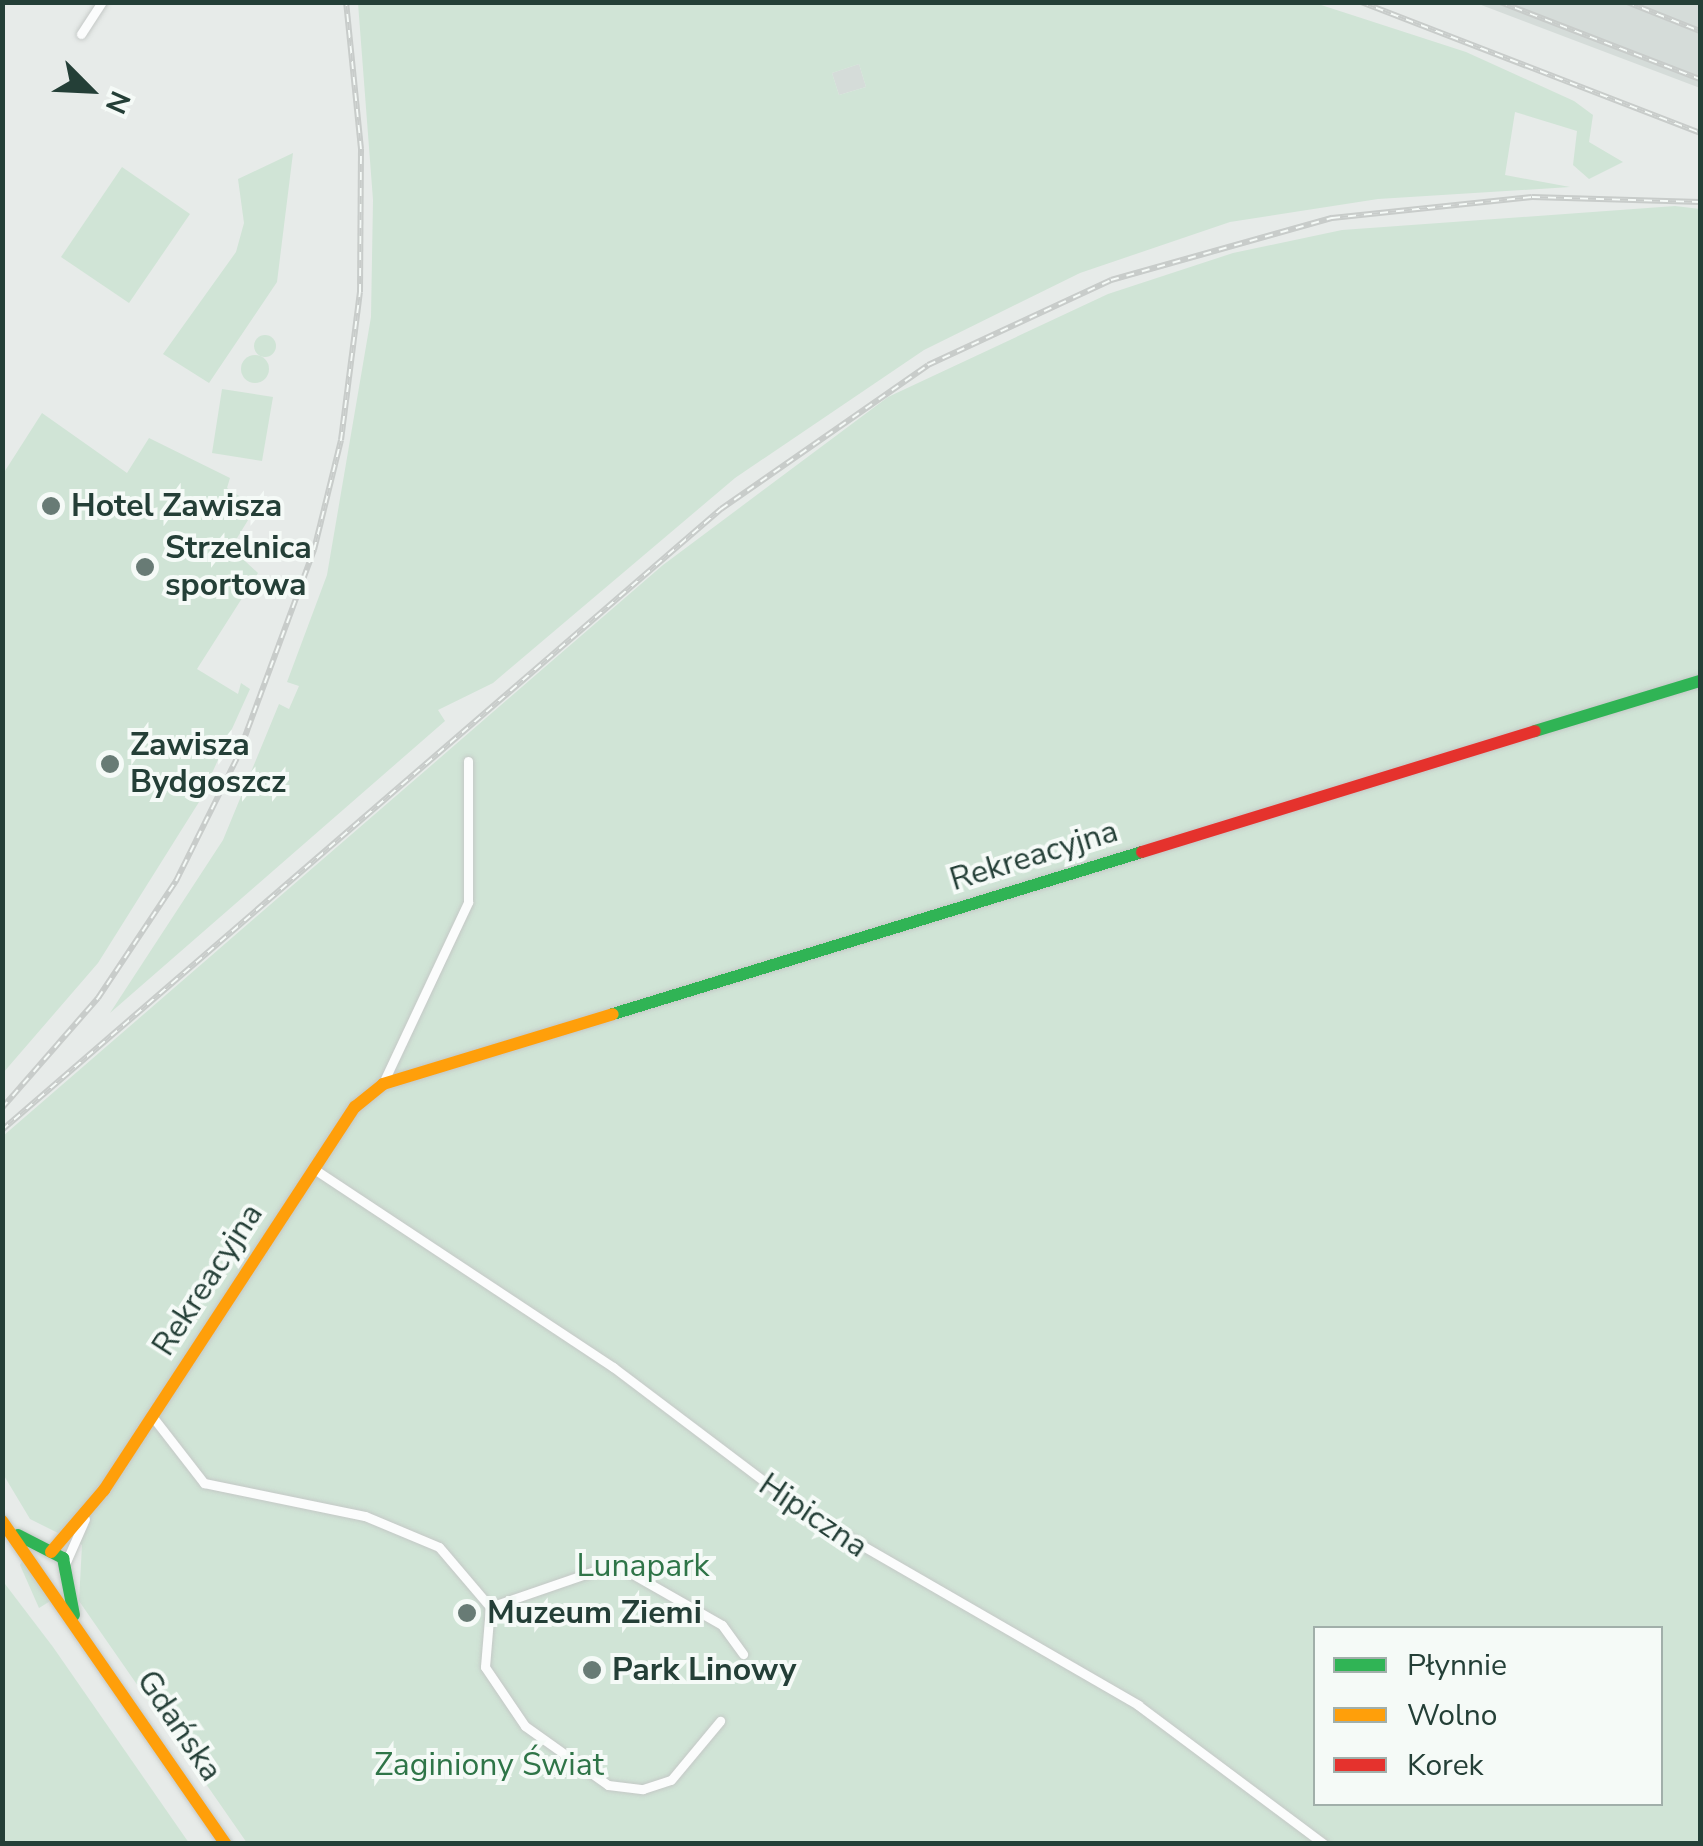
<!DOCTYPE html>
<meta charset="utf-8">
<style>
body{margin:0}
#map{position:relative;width:1703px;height:1846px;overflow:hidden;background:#e7ebe9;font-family:"Nunito Sans",sans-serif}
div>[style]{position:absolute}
.built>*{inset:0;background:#d5dcd9}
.green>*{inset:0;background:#d0e4d6}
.round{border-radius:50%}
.roads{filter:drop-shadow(0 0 2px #c4c8c6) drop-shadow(0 0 2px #c4c8c6)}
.street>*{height:9px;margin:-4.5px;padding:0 4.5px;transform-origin:4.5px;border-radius:4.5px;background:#fbfcfc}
.fast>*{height:12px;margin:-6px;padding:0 6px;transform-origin:6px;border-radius:6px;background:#30b455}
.slow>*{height:12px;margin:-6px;padding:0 6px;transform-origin:6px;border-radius:6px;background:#ff9f0a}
.jam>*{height:12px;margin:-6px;padding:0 6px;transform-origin:6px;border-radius:6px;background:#e5322d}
.rail>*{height:6px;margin-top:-3px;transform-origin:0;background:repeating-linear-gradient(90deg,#f5faf7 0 8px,#c8ccca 0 16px);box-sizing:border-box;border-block:2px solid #c8ccca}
.dots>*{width:28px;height:28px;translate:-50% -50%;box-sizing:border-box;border:5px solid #f5faf7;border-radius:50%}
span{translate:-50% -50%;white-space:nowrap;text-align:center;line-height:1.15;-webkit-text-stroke:8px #f5faf7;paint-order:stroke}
.poi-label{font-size:32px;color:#243f37;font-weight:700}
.left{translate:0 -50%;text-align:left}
.street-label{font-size:32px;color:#243f37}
.park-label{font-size:32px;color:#2f7548}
.frame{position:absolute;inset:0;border:5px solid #243f37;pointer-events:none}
.legend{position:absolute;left:1313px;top:1626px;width:350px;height:180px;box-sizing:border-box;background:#f5faf7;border:2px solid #a1afaa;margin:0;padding:12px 18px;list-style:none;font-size:30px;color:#243f37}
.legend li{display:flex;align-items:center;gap:20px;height:50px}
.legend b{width:50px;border:2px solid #a1afaa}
.north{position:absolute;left:40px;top:40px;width:100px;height:100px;-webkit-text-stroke:8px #f5faf7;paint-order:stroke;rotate:114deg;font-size:28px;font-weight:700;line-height:40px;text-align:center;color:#243f37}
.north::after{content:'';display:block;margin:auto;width:35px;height:45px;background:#243f37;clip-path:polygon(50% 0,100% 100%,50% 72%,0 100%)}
</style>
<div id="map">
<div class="built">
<i style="clip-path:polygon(1476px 3px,1700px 3px,1700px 88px)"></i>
<i style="clip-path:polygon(859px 64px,866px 87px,839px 95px,832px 73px)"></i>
</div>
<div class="green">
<i style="clip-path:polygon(evenodd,358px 3px,1315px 3px,1466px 52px,1574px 101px,1593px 115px,1589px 142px,1623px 162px,1589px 179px,1573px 165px,1577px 131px,1515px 112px,1505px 175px,1570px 187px,1378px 199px,1230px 222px,1080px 273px,924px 350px,735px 478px,493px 683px,438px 710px,445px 721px,110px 1013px,223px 840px,279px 704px,289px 709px,299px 686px,287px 682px,327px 575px,371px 317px,373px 200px,358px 3px,859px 64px,866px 87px,839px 95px,832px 73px,859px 64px)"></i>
<i style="clip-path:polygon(293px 153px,277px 282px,209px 383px,163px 354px,236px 252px,244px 223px,238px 179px)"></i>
<i style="clip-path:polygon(122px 167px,190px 214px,129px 303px,61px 257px)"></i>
<i style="clip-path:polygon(evenodd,1675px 206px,1700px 209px,1700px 1843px,247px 1843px,79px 1601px,82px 1545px,30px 1519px,3px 1474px,3px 1136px,663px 565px,888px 397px,1108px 294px,1233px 253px,1342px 230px,1675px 206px,1316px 1628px,1660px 1628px,1660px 1804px,1316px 1804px,1316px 1628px)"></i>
<i class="round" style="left:254px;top:335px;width:22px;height:22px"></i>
<i class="round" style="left:241px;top:355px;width:28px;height:28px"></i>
<i style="clip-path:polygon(222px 389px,273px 397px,262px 461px,212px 453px)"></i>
<i style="clip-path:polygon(42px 413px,127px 473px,149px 438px,230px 478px,227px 488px,256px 507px,231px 548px,258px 573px,197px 669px,238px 694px,241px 683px,250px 689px,199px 802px,98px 963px,3px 1073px,3px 474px)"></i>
<i style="clip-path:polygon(24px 1558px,52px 1600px,39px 1608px,20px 1565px)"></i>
<i style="clip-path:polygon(2px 1580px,53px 1647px,189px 1843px,3px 1843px)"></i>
</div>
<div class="roads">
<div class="street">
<i style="left:81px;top:34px;width:38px;rotate:-57deg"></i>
<i style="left:383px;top:1083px;width:200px;rotate:-64.8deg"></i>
<i style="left:468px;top:902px;width:141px;rotate:-90deg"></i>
<i style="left:314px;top:1169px;width:359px;rotate:33.5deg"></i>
<i style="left:613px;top:1367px;width:242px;rotate:37.1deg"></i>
<i style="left:806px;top:1513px;width:384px;rotate:30deg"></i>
<i style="left:1138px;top:1705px;width:232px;rotate:36.8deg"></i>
<i style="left:152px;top:1416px;width:85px;rotate:52.2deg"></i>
<i style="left:204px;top:1483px;width:164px;rotate:11.6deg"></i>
<i style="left:365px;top:1516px;width:80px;rotate:22.7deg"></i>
<i style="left:439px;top:1547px;width:79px;rotate:49.6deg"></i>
<i style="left:490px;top:1607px;width:60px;rotate:94.8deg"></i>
<i style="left:485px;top:1667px;width:71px;rotate:55.9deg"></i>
<i style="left:525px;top:1726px;width:102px;rotate:35.4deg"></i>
<i style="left:608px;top:1785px;width:35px;rotate:7deg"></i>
<i style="left:643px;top:1789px;width:29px;rotate:-18deg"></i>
<i style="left:671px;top:1780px;width:77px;rotate:-50.3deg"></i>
<i style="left:66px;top:1562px;width:47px;rotate:-66.2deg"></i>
<i style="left:490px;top:1607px;width:132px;rotate:-19deg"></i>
<i style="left:615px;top:1564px;width:123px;rotate:29.7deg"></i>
<i style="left:722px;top:1625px;width:36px;rotate:54deg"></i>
</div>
<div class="fast">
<i style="left:1535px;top:731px;width:172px;rotate:-16.9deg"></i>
<i style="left:613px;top:1014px;width:553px;rotate:-17.03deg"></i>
<i style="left:18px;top:1535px;width:51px;rotate:27.1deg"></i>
<i style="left:63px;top:1558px;width:58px;rotate:79.1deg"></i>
</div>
<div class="slow">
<i style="left:2px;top:1521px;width:393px;rotate:55.3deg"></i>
<i style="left:51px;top:1552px;width:82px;rotate:-49.5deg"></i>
<i style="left:104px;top:1490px;width:458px;rotate:-56.8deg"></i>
<i style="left:355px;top:1107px;width:36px;rotate:-39deg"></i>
<i style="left:383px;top:1084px;width:240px;rotate:-16.9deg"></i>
</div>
<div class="jam">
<i style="left:1142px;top:852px;width:411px;rotate:-17.1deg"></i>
</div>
</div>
<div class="rail">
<i style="left:1361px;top:2px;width:363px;rotate:21.1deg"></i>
<i style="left:1500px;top:2px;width:214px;rotate:21.1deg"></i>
<i style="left:1627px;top:2px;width:79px;rotate:21.7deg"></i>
<i style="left:2px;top:1108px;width:146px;rotate:-48.9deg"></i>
<i style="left:98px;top:998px;width:141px;rotate:-56.3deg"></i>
<i style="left:176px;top:881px;width:137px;rotate:-63.6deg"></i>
<i style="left:237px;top:758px;width:222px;rotate:-69.7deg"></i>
<i style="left:314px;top:550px;width:113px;rotate:-76.2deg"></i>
<i style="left:341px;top:440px;width:149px;rotate:-82.7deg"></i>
<i style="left:360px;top:292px;width:143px;rotate:-89.6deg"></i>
<i style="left:361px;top:149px;width:148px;rotate:-95.8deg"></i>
<i style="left:2px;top:1130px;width:950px;rotate:-40.82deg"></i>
<i style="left:721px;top:509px;width:252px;rotate:-34.8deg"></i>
<i style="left:928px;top:365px;width:202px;rotate:-24.9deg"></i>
<i style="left:1111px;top:280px;width:230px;rotate:-15.7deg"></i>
<i style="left:1332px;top:218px;width:201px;rotate:-6deg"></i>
<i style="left:1532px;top:197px;width:168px;rotate:1.7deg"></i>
</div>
<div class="dots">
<i style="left:51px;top:506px;background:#687b75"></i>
<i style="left:145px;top:567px;background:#687b75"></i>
<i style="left:110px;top:764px;background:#687b75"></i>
<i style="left:467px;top:1613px;background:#687b75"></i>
<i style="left:592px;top:1670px;background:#687b75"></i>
</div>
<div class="poi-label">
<span class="left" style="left:71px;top:506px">Hotel Zawisza</span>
<span class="left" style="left:165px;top:567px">Strzelnica<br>sportowa</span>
<span class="left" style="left:130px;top:764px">Zawisza<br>Bydgoszcz</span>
<span class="left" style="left:487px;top:1613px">Muzeum Ziemi</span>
<span class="left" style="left:612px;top:1670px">Park Linowy</span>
</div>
<div class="street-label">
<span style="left:1034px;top:856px;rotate:-17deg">Rekreacyjna</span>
<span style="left:208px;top:1280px;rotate:-57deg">Rekreacyjna</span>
<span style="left:813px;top:1516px;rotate:34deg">Hipiczna</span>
<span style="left:179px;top:1726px;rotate:56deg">Gdańska</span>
</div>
<div class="park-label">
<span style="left:643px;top:1566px">Lunapark</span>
<span style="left:489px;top:1765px">Zaginiony Świat</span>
</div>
<div class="frame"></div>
<ul class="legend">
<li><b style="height:12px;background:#30b455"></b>Płynnie</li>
<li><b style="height:12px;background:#ff9f0a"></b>Wolno</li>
<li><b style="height:12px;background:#e5322d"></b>Korek</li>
</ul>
<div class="north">N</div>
</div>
